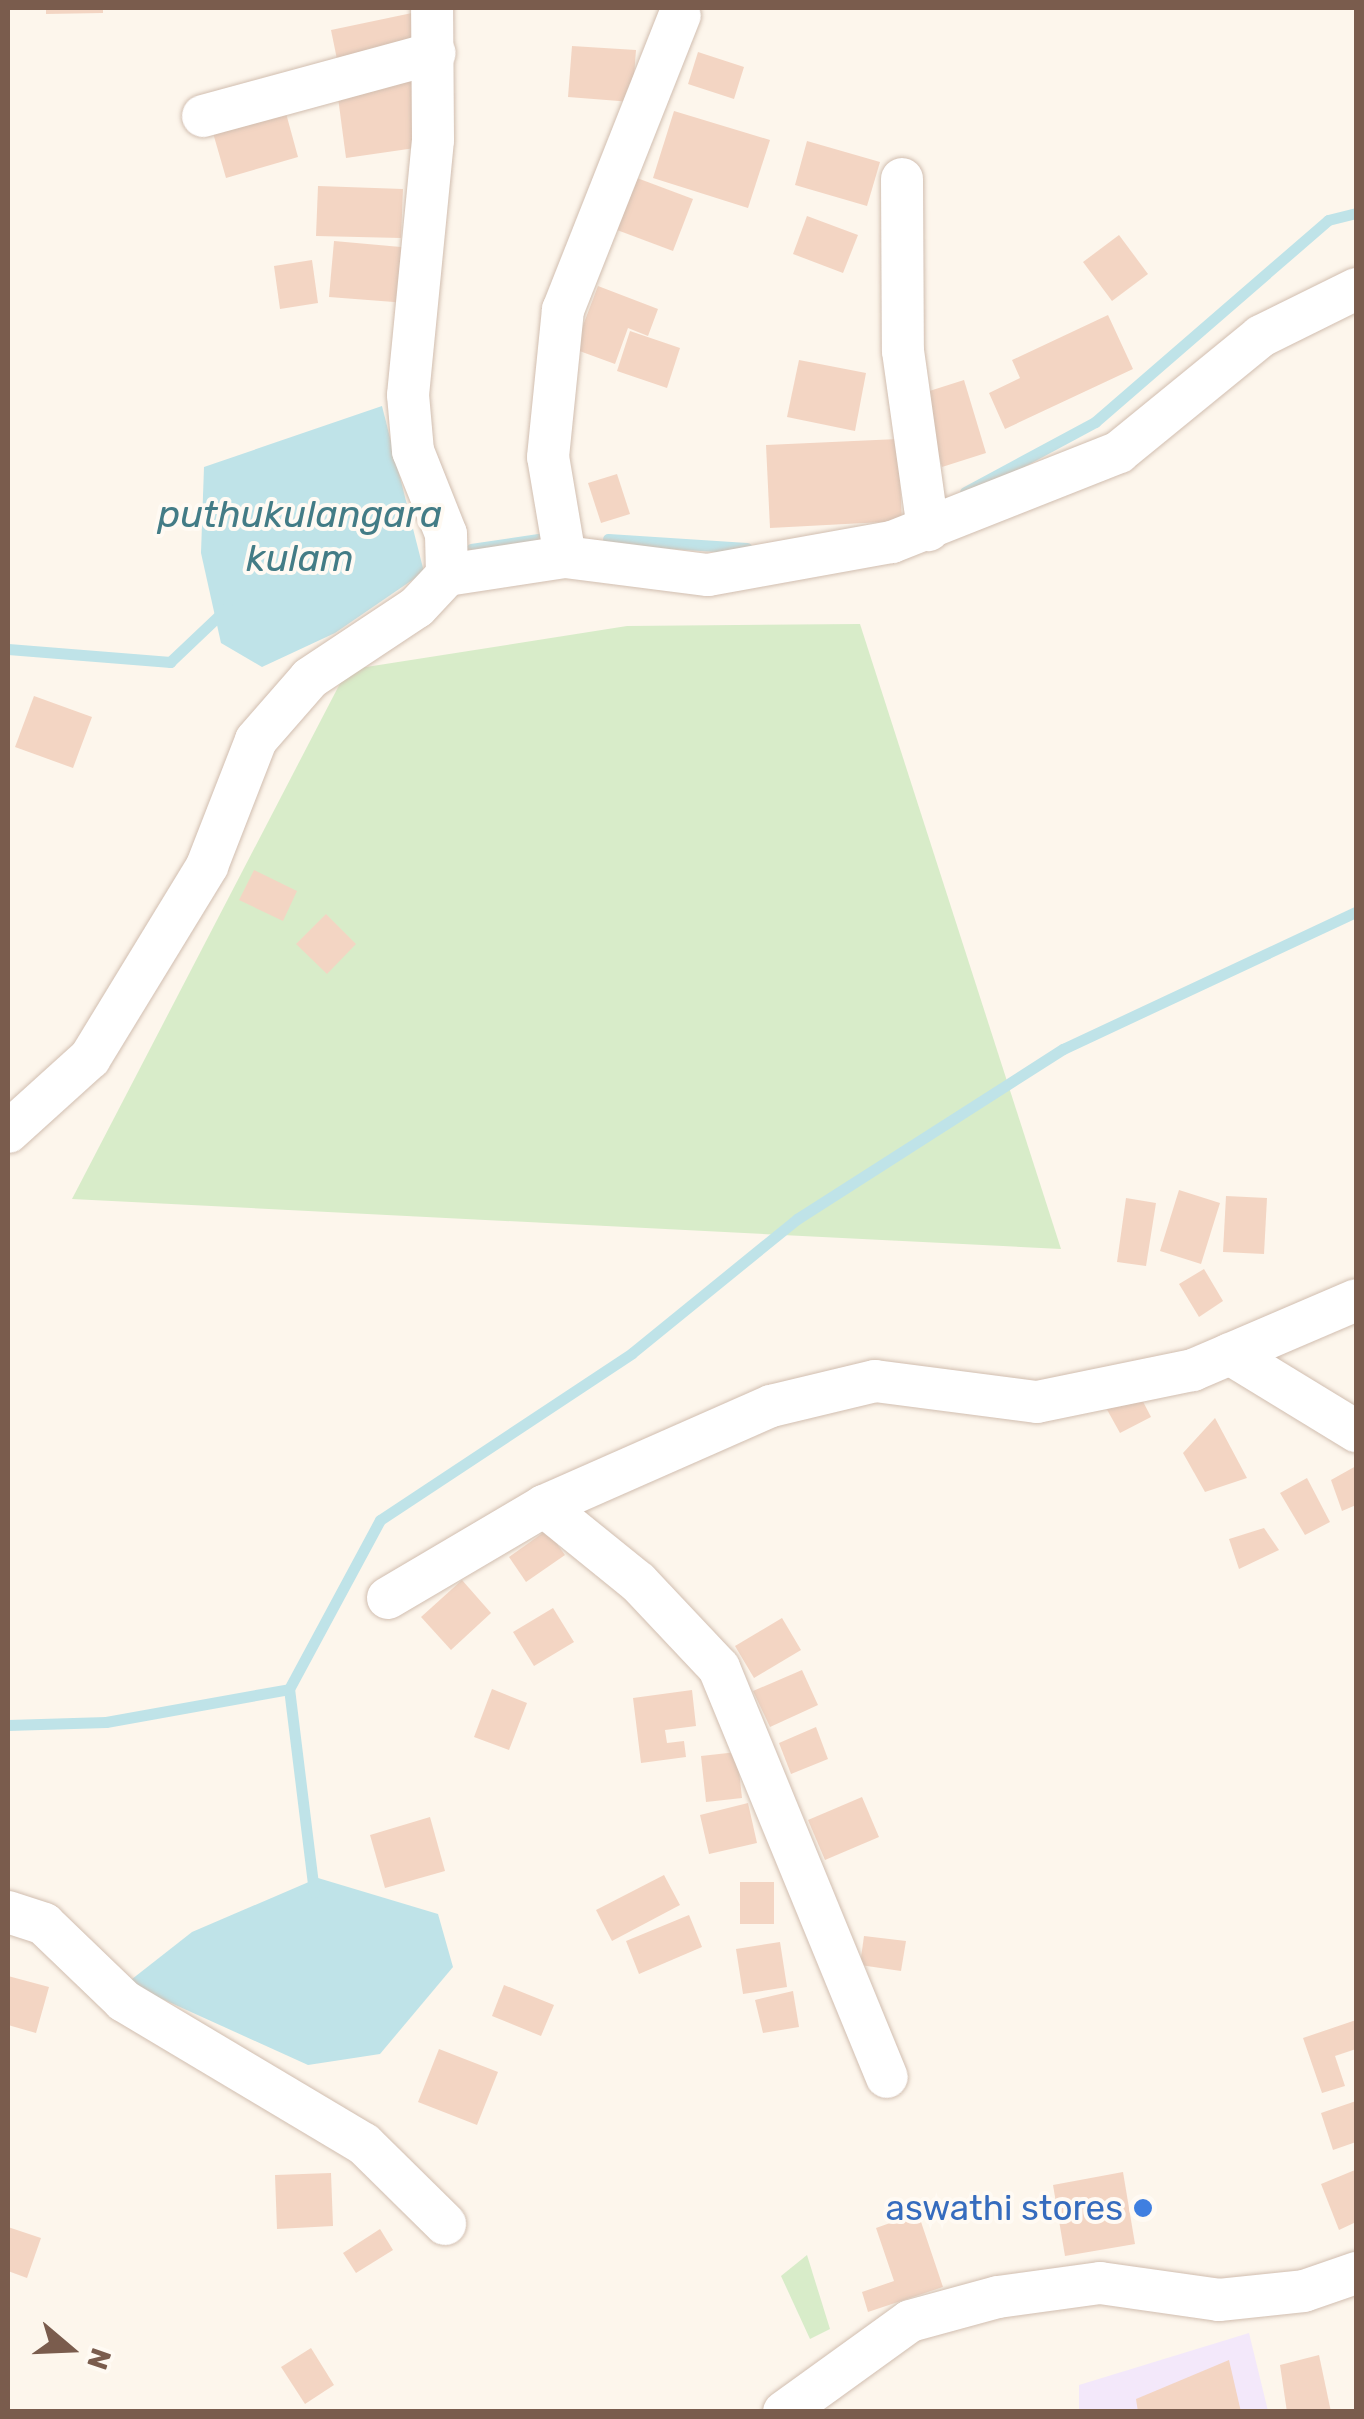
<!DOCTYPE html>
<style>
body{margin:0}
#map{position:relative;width:1364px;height:2419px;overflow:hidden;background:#fdf6ec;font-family:Rubik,sans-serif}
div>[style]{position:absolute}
.education>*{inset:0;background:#f3e8fa}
.green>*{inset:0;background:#d8ecc9}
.water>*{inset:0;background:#bfe3e8}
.stream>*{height:11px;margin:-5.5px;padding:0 5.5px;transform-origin:5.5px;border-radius:5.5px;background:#bfe3e8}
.building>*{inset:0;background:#f3d5c3}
.roads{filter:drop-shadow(0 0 2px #d1beb0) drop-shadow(0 0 2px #d1beb0)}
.minor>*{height:42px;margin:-21px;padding:0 21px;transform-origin:21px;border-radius:21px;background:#fff}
.dots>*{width:28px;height:28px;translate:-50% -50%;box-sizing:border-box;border:5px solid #fffaf3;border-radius:50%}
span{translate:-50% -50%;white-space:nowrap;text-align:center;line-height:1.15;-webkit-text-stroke:8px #fffaf3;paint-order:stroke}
.shop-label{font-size:35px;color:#366cbe}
.right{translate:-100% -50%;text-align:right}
.water-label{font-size:38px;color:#437c86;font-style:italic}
.frame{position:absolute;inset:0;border:10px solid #7a5c4d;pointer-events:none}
.north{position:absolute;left:20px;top:2299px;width:100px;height:100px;-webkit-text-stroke:8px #fffaf3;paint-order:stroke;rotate:109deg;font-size:28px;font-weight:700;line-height:40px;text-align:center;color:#7a5c4d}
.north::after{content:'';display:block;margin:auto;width:35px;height:45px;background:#7a5c4d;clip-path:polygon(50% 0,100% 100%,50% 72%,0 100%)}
</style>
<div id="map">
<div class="education">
<i style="clip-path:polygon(1249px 2333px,1268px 2411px,1079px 2411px,1079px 2385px)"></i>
</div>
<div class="green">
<i style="clip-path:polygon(860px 624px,1061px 1249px,72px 1199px,347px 670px,627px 626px)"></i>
<i style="clip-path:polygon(807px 2255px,830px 2329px,810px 2339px,781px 2276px)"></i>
</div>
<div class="water">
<i style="clip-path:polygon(382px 406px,424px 572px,335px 633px,262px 667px,221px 643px,201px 553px,204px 467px)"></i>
<i style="clip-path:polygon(318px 1878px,438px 1914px,453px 1967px,380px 2054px,308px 2065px,127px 1983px,192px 1932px)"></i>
</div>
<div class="stream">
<i style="left:965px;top:492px;width:148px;rotate:-28.3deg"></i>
<i style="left:1095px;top:422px;width:308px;rotate:-40.9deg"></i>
<i style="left:1328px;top:220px;width:29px;rotate:-14deg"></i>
<i style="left:608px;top:539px;width:139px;rotate:3.7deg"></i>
<i style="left:471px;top:549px;width:75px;rotate:-8.5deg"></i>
<i style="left:8px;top:649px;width:163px;rotate:4.6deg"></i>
<i style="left:170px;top:662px;width:79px;rotate:-43.5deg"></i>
<i style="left:8px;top:1725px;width:98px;rotate:-1.8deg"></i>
<i style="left:106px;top:1722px;width:186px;rotate:-10.2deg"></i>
<i style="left:314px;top:1892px;width:205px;rotate:-97deg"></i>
<i style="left:289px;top:1689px;width:192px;rotate:-61.7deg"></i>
<i style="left:380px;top:1520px;width:302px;rotate:-33.5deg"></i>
<i style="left:632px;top:1353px;width:213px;rotate:-39.1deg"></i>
<i style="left:797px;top:1219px;width:316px;rotate:-32.6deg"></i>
<i style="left:1063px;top:1049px;width:323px;rotate:-25.1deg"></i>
</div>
<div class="building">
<i style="clip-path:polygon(46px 8px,103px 8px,103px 13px,46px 14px)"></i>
<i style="clip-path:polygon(412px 13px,420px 51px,339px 69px,331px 30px)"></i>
<i style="clip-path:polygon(572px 46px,636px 50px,632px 102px,568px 97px)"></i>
<i style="clip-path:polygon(698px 52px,744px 67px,734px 99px,688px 84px)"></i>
<i style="clip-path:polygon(412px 80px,422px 147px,346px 158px,337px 90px)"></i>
<i style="clip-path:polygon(284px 106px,298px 157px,226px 178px,211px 126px)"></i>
<i style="clip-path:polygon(674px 111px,770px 140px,748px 208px,653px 178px)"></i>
<i style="clip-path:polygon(807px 141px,880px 162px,867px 206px,795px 185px)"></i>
<i style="clip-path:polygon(637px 178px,693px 199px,673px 251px,617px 230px)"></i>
<i style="clip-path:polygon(318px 186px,403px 189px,401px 238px,316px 236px)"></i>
<i style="clip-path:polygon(807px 216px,858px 235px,843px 273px,793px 254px)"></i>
<i style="clip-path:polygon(1119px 235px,1148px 274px,1112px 301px,1083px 262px)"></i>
<i style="clip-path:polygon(334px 241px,412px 248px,407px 303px,329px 297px)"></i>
<i style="clip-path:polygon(312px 260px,318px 303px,280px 309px,274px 266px)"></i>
<i style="clip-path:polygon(598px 286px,658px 309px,648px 336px,628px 328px,615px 364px,574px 349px)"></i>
<i style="clip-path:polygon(1108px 315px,1133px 369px,1005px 429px,989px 393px,1020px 378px,1012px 360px)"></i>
<i style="clip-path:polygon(630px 331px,680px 348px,667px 388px,617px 371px)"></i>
<i style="clip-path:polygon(799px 360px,866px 373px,855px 431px,787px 417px)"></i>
<i style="clip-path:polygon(964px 380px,986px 453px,942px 467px,920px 394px)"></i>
<i style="clip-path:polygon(898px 439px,902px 521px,770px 528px,766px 445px)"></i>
<i style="clip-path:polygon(617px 474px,630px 514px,601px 523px,588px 483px)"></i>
<i style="clip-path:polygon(34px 696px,92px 717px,73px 768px,15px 747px)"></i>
<i style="clip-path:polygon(254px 870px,297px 891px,283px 921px,239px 900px)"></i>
<i style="clip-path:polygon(326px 914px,356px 944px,327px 974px,296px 944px)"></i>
<i style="clip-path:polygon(1179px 1190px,1220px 1203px,1201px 1264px,1160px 1251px)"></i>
<i style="clip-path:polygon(1226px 1196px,1267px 1198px,1264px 1254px,1223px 1252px)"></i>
<i style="clip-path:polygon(1126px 1198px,1156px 1203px,1146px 1266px,1117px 1262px)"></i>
<i style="clip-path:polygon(1204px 1269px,1223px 1301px,1199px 1317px,1179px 1284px)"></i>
<i style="clip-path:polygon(1137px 1390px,1151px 1417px,1120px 1433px,1105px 1406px)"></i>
<i style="clip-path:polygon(1215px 1418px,1247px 1478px,1205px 1492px,1183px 1453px)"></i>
<i style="clip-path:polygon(1356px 1466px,1356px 1505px,1342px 1511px,1331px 1480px)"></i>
<i style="clip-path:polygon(1307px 1478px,1330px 1522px,1305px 1535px,1280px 1493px)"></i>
<i style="clip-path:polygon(1264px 1528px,1279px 1550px,1239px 1569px,1229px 1539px)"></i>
<i style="clip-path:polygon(547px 1530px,565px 1555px,526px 1582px,509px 1557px)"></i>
<i style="clip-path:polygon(462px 1580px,491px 1613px,451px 1650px,421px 1617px)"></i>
<i style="clip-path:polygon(553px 1608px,574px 1642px,534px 1666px,513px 1632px)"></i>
<i style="clip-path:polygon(782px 1618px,801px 1650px,754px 1678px,735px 1646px)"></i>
<i style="clip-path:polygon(802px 1670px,818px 1705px,770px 1727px,753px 1691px)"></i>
<i style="clip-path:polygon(492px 1689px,527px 1703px,509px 1750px,474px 1737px)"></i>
<i style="clip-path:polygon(692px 1690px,696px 1726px,665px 1730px,667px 1743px,684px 1741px,686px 1757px,641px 1763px,633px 1698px)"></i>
<i style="clip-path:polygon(816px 1727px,828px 1759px,791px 1774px,779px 1743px)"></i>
<i style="clip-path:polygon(737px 1752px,742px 1798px,706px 1802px,701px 1756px)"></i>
<i style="clip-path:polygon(862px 1797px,879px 1837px,825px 1860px,808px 1820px)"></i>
<i style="clip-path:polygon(748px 1803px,757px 1843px,709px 1854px,700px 1815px)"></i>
<i style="clip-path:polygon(430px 1817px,445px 1871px,385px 1888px,370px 1835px)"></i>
<i style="clip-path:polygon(664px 1875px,680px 1905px,612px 1941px,596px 1910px)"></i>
<i style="clip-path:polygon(740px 1882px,774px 1882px,774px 1924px,740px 1924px)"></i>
<i style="clip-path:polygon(689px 1915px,702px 1947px,639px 1974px,626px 1941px)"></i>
<i style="clip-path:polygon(864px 1936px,906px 1941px,901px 1971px,860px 1965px)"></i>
<i style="clip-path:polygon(780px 1942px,787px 1987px,743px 1994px,736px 1949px)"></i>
<i style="clip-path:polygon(8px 1976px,49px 1987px,36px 2033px,8px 2025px)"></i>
<i style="clip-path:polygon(504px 1985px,554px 2005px,541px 2036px,492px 2016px)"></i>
<i style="clip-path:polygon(793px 1991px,799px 2027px,763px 2033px,755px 2000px)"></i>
<i style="clip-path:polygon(1356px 2020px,1356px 2049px,1335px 2056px,1345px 2086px,1322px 2093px,1303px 2038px)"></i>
<i style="clip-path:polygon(439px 2049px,498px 2072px,477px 2125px,418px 2102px)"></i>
<i style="clip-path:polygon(1356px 2101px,1356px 2142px,1333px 2150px,1321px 2113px)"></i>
<i style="clip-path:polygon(1355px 2170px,1356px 2222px,1339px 2230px,1321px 2184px)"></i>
<i style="clip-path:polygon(1123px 2172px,1135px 2244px,1065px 2256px,1053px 2185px)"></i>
<i style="clip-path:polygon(331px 2173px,333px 2226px,277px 2229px,275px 2175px)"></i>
<i style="clip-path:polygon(918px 2213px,943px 2287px,868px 2312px,862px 2292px,894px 2281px,876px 2228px)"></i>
<i style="clip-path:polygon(8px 2227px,41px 2238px,27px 2278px,8px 2271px)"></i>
<i style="clip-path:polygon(380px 2229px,393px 2250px,356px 2273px,343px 2253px)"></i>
<i style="clip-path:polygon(311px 2348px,334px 2385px,305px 2404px,281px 2367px)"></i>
<i style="clip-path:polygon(1319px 2355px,1331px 2412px,1287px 2412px,1280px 2365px)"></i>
<i style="clip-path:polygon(1229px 2360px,1241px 2412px,1138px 2412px,1136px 2399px)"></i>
</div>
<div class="roads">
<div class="minor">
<i style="left:203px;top:116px;width:240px;rotate:-15.2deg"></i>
<i style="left:902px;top:179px;width:172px;rotate:89.7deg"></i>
<i style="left:903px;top:351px;width:181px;rotate:82deg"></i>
<i style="left:565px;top:557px;width:101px;rotate:-99.6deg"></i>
<i style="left:548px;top:457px;width:148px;rotate:-84.2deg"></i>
<i style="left:563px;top:310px;width:317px;rotate:-68.4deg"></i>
<i style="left:447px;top:575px;width:119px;rotate:-8.7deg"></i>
<i style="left:565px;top:557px;width:144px;rotate:7.2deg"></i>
<i style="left:708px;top:575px;width:187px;rotate:-10.2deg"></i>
<i style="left:892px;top:542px;width:244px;rotate:-21.6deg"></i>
<i style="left:1119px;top:452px;width:183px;rotate:-39.2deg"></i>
<i style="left:1261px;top:336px;width:106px;rotate:-26.3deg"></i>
<i style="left:8px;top:1132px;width:110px;rotate:-42.1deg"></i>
<i style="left:90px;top:1058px;width:225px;rotate:-58.6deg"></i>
<i style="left:207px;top:866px;width:135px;rotate:-68.7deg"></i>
<i style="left:256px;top:740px;width:82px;rotate:-48.9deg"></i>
<i style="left:310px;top:678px;width:128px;rotate:-33.6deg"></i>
<i style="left:417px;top:607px;width:44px;rotate:-46.8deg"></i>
<i style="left:447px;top:575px;width:41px;rotate:-91.4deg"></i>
<i style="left:446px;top:534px;width:89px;rotate:-111.7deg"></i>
<i style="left:413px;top:451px;width:56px;rotate:-95.1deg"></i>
<i style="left:408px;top:395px;width:256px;rotate:-84.4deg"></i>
<i style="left:433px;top:140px;width:132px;rotate:-90.4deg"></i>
<i style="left:1230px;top:1354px;width:148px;rotate:31.4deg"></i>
<i style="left:544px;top:1506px;width:121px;rotate:39deg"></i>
<i style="left:638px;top:1582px;width:118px;rotate:46.7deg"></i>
<i style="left:719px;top:1668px;width:442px;rotate:67.7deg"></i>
<i style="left:388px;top:1598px;width:181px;rotate:-30.5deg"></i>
<i style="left:544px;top:1506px;width:248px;rotate:-23.8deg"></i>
<i style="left:771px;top:1406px;width:107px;rotate:-13.5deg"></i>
<i style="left:875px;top:1381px;width:163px;rotate:7.4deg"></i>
<i style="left:1037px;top:1402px;width:159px;rotate:-11.6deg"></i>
<i style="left:1193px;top:1370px;width:177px;rotate:-23.2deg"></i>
<i style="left:8px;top:1912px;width:38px;rotate:18deg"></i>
<i style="left:44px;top:1924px;width:111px;rotate:43.9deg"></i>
<i style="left:124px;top:2001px;width:279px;rotate:30.8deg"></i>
<i style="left:364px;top:2144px;width:114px;rotate:44.6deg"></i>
<i style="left:784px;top:2412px;width:155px;rotate:-35.8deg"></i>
<i style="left:910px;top:2321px;width:91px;rotate:-15.3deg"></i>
<i style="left:998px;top:2297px;width:103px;rotate:-7.8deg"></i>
<i style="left:1100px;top:2283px;width:120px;rotate:8.1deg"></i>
<i style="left:1219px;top:2300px;width:85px;rotate:-6deg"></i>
<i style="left:1304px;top:2291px;width:55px;rotate:-19.1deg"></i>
</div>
</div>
<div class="dots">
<i style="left:1143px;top:2208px;background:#3f7fe0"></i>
</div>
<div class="shop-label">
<span class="right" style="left:1123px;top:2208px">aswathi stores</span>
</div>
<div class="water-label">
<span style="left:300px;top:537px">puthukulangara<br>kulam</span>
</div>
<div class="frame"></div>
<div class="north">N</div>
</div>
